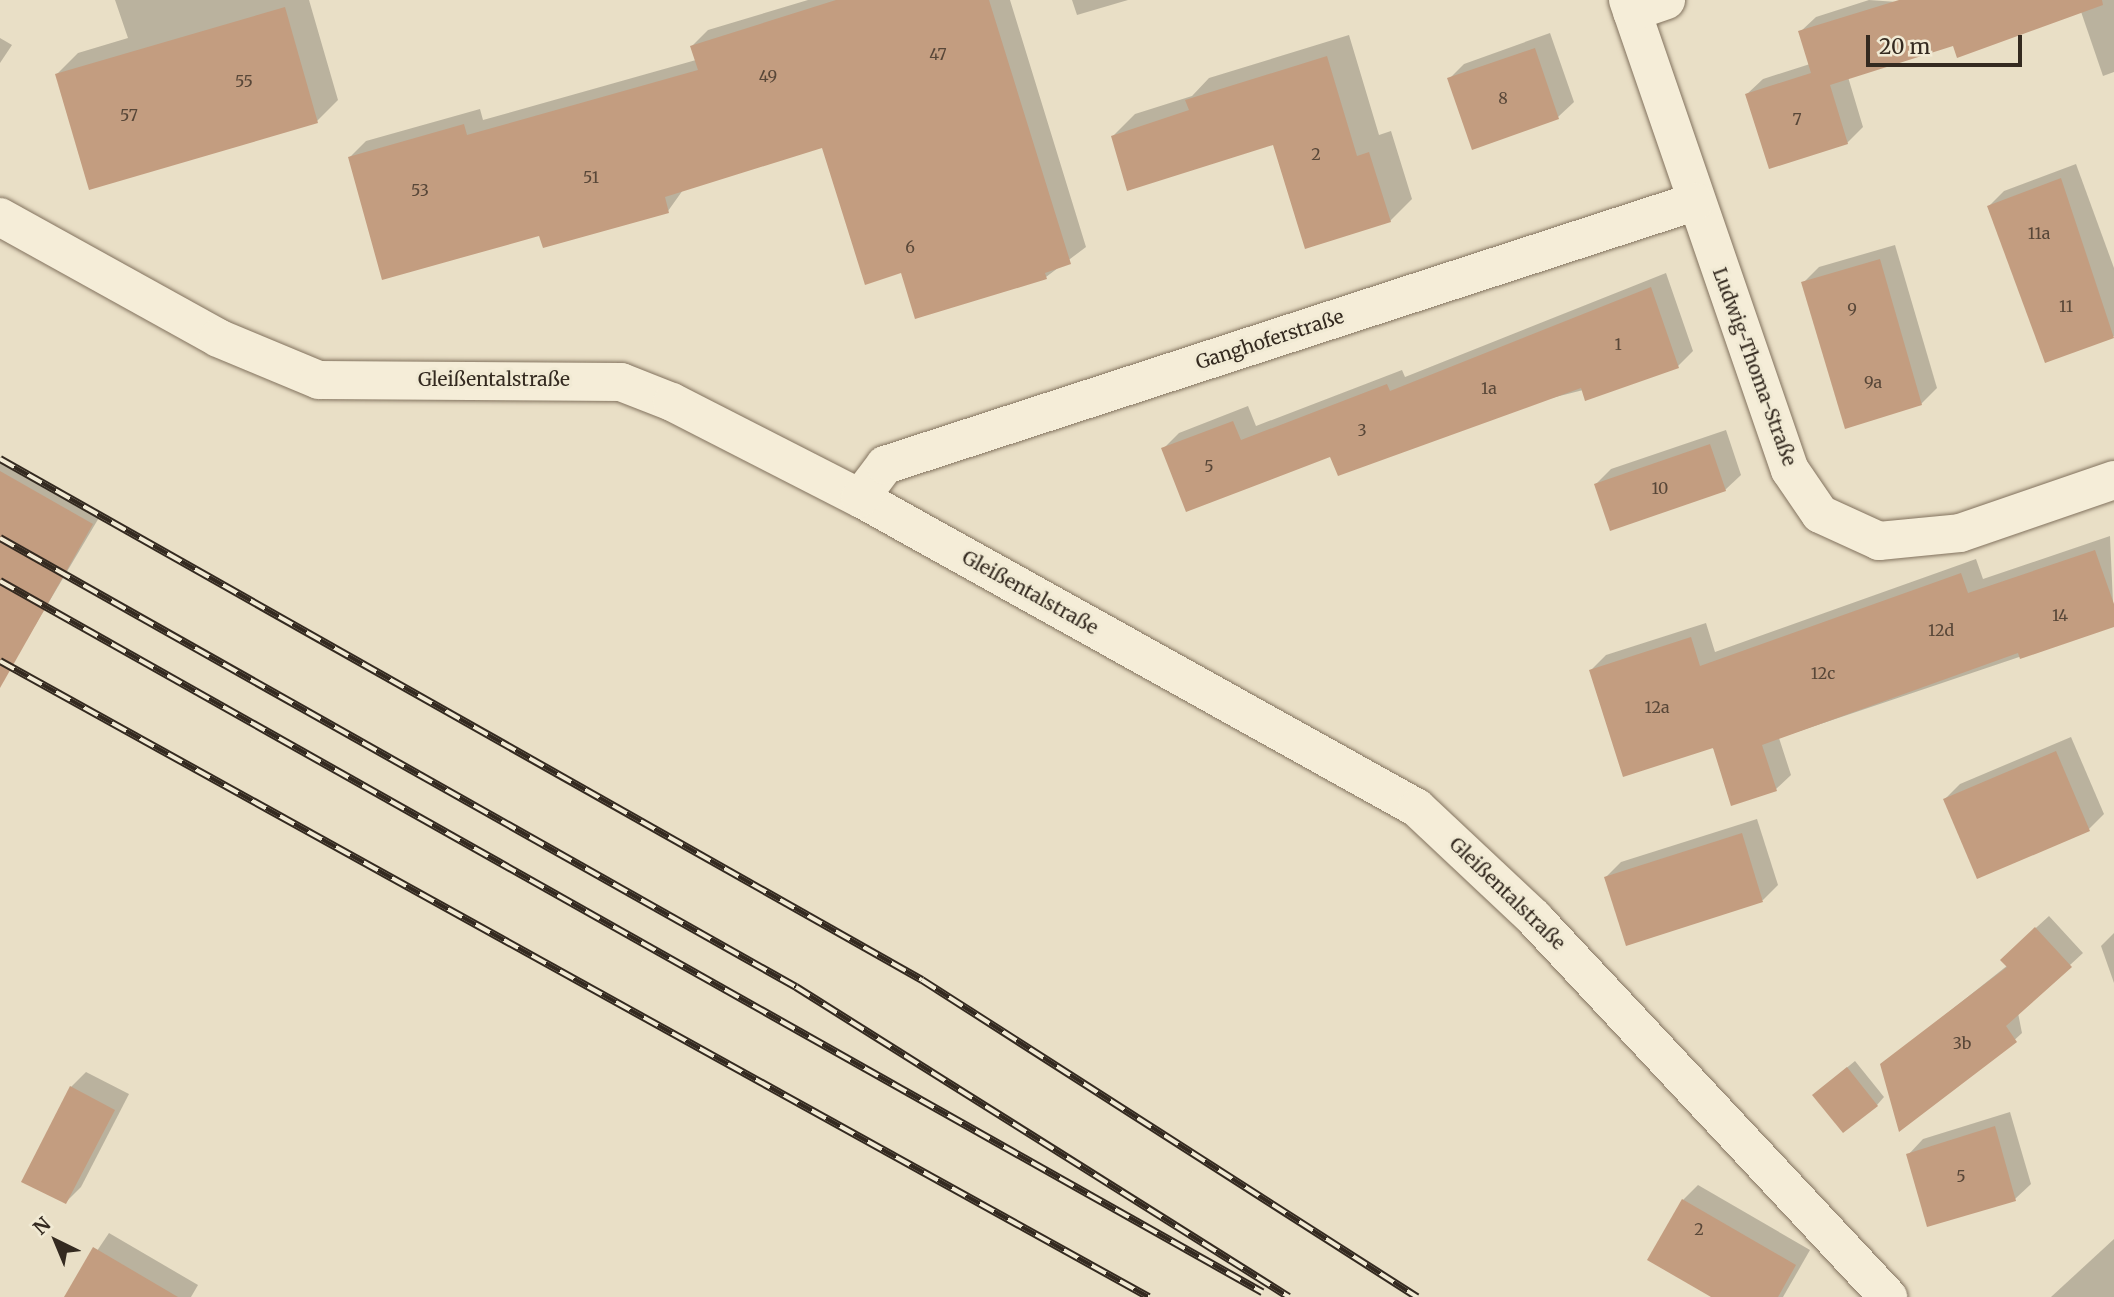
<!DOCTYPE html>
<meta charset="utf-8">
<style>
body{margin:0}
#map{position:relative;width:2114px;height:1297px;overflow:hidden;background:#e9dfc6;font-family:Merriweather,serif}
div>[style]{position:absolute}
.shadow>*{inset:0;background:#0003}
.building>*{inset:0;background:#c39d80}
.roads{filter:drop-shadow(0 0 2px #82725e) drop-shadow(0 0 2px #82725e)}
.minor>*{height:38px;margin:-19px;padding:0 19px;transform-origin:19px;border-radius:19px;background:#f5edd8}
.rail>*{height:8px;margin-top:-4px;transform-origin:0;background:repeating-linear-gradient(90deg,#f1ead4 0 16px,#342a20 0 32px);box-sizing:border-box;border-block:2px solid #342a20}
span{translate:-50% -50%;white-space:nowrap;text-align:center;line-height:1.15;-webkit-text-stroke:6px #f1ead4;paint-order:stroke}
.number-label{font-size:16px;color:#584738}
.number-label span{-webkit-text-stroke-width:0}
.street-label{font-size:19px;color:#342a20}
.north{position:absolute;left:21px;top:1206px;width:70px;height:70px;-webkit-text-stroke:5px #f1ead4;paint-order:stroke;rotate:317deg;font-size:19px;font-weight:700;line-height:28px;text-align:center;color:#342a20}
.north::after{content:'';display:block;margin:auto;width:24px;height:32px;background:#342a20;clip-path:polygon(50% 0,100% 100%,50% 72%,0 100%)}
.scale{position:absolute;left:1866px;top:35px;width:156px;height:32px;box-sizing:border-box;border:4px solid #342a20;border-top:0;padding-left:9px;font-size:21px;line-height:24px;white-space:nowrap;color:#342a20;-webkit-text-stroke:5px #f1ead4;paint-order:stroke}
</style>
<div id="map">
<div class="shadow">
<i style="clip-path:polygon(115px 0,309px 0,338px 100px,317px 121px,57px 74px,78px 53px,128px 38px)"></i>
<i style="clip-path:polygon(808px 0,1010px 0,1086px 247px,1046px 277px,902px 271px,823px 146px,683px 190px,668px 211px,541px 234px,350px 157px,366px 141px,480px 109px,483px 120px,696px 60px,692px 46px,708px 30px)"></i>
<i style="clip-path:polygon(1072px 0,1128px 0,1077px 15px)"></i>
<i style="clip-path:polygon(1869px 0,1897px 2px,2058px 0,1954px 44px,1848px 77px,1863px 127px,1847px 143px,1747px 94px,1763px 79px,1810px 64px,1800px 32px,1816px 17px)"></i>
<i style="clip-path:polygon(2077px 0,2114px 0,2114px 72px,2103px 76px)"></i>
<i style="clip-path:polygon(1550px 33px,1574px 102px,1558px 117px,1449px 79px,1464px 64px)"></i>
<i style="clip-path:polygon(1349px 35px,1379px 135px,1391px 131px,1412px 199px,1390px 221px,1274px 143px,1113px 136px,1135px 114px,1192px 96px,1209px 78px)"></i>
<i style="clip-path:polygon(0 38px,12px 45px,0 63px)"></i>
<i style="clip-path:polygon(2076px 164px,2114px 268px,2114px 336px,2046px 361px,1989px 206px,2004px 191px)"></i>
<i style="clip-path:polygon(1895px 245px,1937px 388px,1921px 404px,1803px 283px,1819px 267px)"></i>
<i style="clip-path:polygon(1666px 273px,1693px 351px,1678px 366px,1331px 454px,1163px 449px,1179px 433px,1248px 406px,1256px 426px,1402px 370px,1405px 377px)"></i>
<i style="clip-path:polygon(1726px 430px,1741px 475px,1725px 490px,1596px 484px,1611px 469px)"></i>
<i style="clip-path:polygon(0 459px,100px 516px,18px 654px,0 644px)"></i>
<i style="clip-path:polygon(2110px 536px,2114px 625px,1779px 738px,1791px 775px,1776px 789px,1591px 670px,1606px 655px,1706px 623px,1715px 652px,1976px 559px,1983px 579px)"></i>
<i style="clip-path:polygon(2071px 737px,2104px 814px,2089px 829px,1945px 799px,1960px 784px)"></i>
<i style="clip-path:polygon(1757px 819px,1778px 885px,1763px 900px,1606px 877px,1621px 862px)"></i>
<i style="clip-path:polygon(2049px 916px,2083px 953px,2018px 1013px,2022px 1033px,2008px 1046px,1882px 1065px,2008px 965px,2015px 947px)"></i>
<i style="clip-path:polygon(2114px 933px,2114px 983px,2101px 946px)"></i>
<i style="clip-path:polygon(1855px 1061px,1884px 1097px,1877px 1105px,1822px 1088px)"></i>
<i style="clip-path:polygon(86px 1072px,129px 1094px,81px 1187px,66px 1202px,71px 1087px)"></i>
<i style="clip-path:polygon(2010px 1112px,2031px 1184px,2015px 1199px,1928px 1225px,1908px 1155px,1923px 1139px)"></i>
<i style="clip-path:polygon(1698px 1185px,1810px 1250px,1783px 1297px,1714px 1297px,1683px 1200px)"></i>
<i style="clip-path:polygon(109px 1233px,198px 1285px,191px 1297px,66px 1297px)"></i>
<i style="clip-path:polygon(2114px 1239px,2114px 1297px,2051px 1297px)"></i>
</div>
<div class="building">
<i style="clip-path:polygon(836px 0,989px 0,1071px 264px,1045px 273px,1047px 279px,915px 319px,901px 273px,865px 285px,822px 148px,665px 197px,669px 213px,543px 248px,539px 236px,382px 280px,348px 157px,464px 124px,467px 135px,698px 70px,690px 46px)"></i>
<i style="clip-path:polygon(1899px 0,2102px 0,2103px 5px,1957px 58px,1953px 46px,1830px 85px,1848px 144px,1769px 169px,1745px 94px,1811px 73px,1798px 31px)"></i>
<i style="clip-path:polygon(285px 7px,318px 123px,89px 190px,55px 74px)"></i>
<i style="clip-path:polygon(1535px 48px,1559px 119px,1472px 150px,1447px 78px)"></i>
<i style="clip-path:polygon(1327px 56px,1357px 156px,1369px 152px,1391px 222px,1305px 249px,1273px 145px,1127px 191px,1111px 136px,1189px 110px,1185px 100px)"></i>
<i style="clip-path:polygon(2061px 178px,2114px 338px,2045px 363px,1987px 206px)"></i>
<i style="clip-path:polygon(1880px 259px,1922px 405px,1845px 429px,1801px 282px)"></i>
<i style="clip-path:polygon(1651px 287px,1679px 368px,1585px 401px,1581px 388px,1338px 476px,1330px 457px,1186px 512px,1161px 448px,1233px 421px,1241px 440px,1387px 384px,1390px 391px)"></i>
<i style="clip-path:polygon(1710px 444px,1726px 491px,1610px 531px,1594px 484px)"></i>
<i style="clip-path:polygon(0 471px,93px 524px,0 688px)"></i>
<i style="clip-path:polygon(2095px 550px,2114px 604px,2114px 627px,2020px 659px,2018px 653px,1762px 745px,1777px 791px,1731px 806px,1713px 748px,1623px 777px,1589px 670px,1691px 637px,1700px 666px,1961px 573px,1968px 593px)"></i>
<i style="clip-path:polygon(2056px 751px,2090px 831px,1977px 879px,1943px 799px)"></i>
<i style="clip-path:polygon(1742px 833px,1763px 902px,1626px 946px,1604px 877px)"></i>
<i style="clip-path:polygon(2035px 927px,2072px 967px,2006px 1026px,2017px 1042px,1899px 1132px,1880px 1064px,2007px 967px,2000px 960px)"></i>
<i style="clip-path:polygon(1847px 1067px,1878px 1106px,1843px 1133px,1812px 1095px)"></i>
<i style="clip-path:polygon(70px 1086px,115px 1110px,66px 1204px,21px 1182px)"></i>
<i style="clip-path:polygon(1995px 1126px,2016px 1201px,1927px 1227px,1906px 1154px)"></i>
<i style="clip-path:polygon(1682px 1199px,1796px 1265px,1778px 1297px,1711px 1297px,1647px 1260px)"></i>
<i style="clip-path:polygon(93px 1247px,178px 1297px,64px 1297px)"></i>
</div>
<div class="roads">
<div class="minor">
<i style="left:1628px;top:0;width:497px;rotate:71deg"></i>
<i style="left:1790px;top:470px;width:53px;rotate:55.7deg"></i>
<i style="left:1820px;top:514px;width:65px;rotate:24.6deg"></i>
<i style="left:1879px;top:541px;width:81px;rotate:-5.6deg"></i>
<i style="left:1960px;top:533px;width:163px;rotate:-19deg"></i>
<i style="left:1632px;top:12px;width:36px;rotate:-19deg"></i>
<i style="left:0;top:217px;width:249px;rotate:29deg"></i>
<i style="left:218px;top:338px;width:109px;rotate:22.6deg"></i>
<i style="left:319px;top:380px;width:302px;rotate:0.4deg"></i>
<i style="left:621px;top:382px;width:55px;rotate:21.4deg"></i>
<i style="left:672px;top:402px;width:211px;rotate:27.1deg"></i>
<i style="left:860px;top:498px;width:637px;rotate:29.1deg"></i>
<i style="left:1417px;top:808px;width:161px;rotate:43.2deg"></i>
<i style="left:1534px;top:918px;width:519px;rotate:46.95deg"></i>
<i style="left:860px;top:498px;width:41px;rotate:-52.9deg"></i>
<i style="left:885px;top:465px;width:851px;rotate:-18.01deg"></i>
</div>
</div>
<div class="rail">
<i style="left:0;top:459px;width:1059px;rotate:29.47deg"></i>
<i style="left:922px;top:980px;width:588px;rotate:32.64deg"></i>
<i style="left:0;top:538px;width:914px;rotate:29.43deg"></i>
<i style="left:796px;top:987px;width:582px;rotate:32.16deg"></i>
<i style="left:0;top:581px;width:1449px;rotate:29.4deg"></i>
<i style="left:0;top:661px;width:1313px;rotate:28.97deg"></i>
</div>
<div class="number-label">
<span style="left:938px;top:54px">47</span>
<span style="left:768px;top:76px">49</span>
<span style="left:244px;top:81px">55</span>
<span style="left:1503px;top:98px">8</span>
<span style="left:129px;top:115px">57</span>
<span style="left:1797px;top:119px">7</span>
<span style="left:1316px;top:154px">2</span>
<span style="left:591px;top:177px">51</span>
<span style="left:420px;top:190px">53</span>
<span style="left:2039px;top:233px">11a</span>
<span style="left:910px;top:247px">6</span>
<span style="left:2066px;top:306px">11</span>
<span style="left:1852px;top:309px">9</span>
<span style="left:1618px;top:344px">1</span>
<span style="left:1873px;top:382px">9a</span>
<span style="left:1489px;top:388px">1a</span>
<span style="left:1362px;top:430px">3</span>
<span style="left:1209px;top:466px">5</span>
<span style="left:1660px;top:488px">10</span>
<span style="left:2060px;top:615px">14</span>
<span style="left:1941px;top:630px">12d</span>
<span style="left:1823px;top:673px">12c</span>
<span style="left:1657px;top:707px">12a</span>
<span style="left:1962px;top:1043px">3b</span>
<span style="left:1961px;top:1176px">5</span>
<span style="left:1699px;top:1229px">2</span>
</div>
<div class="street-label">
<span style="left:1270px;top:340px;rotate:-18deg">Ganghoferstraße</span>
<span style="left:1754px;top:367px;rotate:70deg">Ludwig-Thoma-Straße</span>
<span style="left:494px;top:380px">Gleißentalstraße</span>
<span style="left:1030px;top:593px;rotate:29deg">Gleißentalstraße</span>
<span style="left:1507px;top:894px;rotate:44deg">Gleißentalstraße</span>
</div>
<div class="north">N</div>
<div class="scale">20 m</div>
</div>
